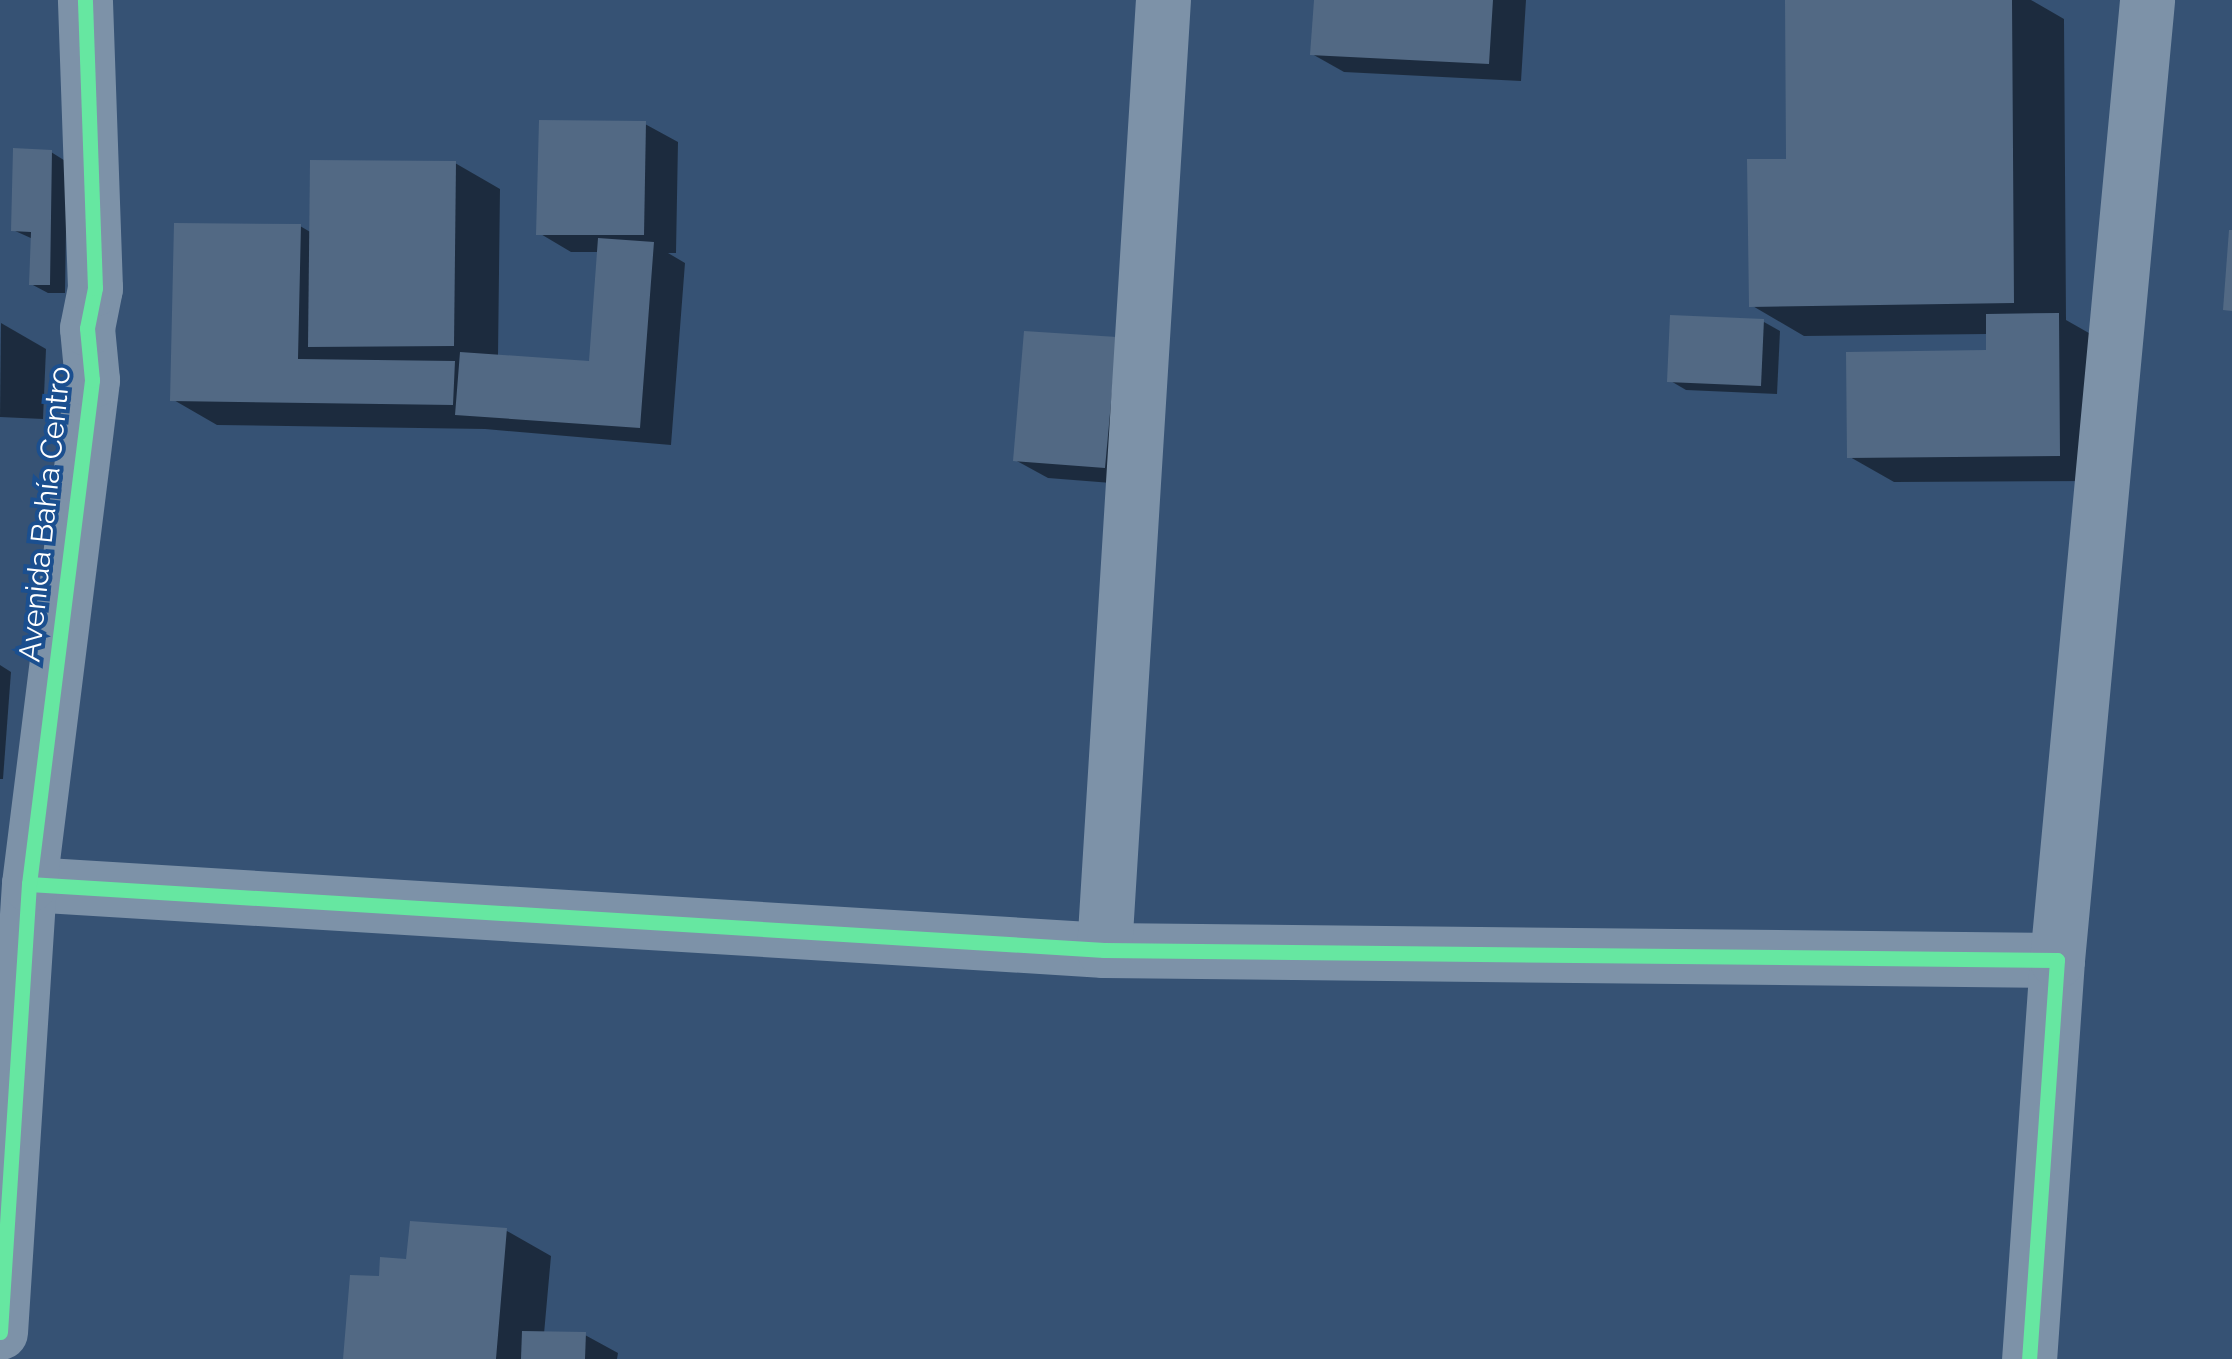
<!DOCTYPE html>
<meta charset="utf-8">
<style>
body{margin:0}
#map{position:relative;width:2232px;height:1359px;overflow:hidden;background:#365274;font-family:Raleway,sans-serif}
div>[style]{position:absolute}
.shadow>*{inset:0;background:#0007}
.building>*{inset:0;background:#526984}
.street>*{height:55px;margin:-27.5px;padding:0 27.5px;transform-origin:27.5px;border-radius:27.5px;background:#7d92a8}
.cycleway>*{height:15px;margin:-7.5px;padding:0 7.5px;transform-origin:7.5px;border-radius:7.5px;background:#66e7a1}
span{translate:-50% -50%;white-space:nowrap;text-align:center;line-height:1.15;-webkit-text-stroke:8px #1b4f8f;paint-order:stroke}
.street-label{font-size:30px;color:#fff}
</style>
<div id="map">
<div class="shadow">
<i style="clip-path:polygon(1316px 0,1526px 0,1521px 81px,1344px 72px,1312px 54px)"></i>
<i style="clip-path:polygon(1788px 0,2031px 0,2064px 19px,2066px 320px,2103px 341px,2104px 481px,1894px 482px,1850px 457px,1989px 353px,1988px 334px,1804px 336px,1751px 305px,1789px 161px)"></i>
<i style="clip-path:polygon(645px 124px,678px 142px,676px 253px,668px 253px,685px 263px,671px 445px,485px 429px,217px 425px,172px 399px,300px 226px,312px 233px,455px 163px,500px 189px,498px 357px,592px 363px,599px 252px,571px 252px,539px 233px)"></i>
<i style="clip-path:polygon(51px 152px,67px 162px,65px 293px,48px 293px,31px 284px,33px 239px,13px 230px)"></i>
<i style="clip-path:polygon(1764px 322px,1780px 331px,1777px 394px,1686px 390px,1669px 380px)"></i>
<i style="clip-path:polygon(1px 323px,46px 349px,43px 419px,0 417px)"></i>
<i style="clip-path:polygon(1116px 340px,1137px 485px,1048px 478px,1015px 460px)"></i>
<i style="clip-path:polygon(0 665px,11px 672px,3px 779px,0 779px)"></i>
<i style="clip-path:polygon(507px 1231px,551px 1256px,544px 1334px,585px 1335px,618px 1353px,617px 1359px,345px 1359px,381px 1279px,408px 1262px)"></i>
</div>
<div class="building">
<i style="clip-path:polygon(1314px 0,1493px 0,1489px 64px,1310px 55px)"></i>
<i style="clip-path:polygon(1785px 0,2012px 0,2014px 303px,1749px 307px,1747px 159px,1786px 159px)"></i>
<i style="clip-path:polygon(539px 120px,646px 121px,644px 235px,536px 235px)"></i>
<i style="clip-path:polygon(13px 148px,52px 150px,50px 285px,29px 285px,31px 232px,11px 231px)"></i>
<i style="clip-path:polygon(310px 160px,456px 161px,454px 346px,308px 347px)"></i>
<i style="clip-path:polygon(174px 223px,301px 224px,298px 359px,455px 361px,453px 405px,170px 401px)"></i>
<i style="clip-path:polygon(2229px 230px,2232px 230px,2232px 311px,2223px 310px)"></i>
<i style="clip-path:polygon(598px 238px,654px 242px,640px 428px,455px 415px,460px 352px,589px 361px)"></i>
<i style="clip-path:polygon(2059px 313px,2060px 456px,1847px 458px,1846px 352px,1986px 350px,1986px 314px)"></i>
<i style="clip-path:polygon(1670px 315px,1764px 319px,1761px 386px,1667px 382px)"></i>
<i style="clip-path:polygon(1024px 331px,1117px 337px,1105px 468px,1013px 461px)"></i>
<i style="clip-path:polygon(410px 1221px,507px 1228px,496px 1359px,343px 1359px,350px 1275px,379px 1276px,380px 1257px,406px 1259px)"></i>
<i style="clip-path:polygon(522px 1331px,586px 1332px,585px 1359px,521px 1359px)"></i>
</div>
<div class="street">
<i style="left:29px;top:884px;width:1077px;rotate:3.51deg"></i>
<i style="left:1104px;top:950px;width:953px;rotate:0.6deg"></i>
<i style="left:2057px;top:960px;width:400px;rotate:94deg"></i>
<i style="left:1104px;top:950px;width:952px;rotate:-86.45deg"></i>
<i style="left:2057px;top:960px;width:964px;rotate:-84.64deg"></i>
<i style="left:0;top:1332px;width:449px;rotate:-86.3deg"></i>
<i style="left:29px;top:884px;width:508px;rotate:-82.87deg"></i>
<i style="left:92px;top:380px;width:52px;rotate:-95.5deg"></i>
<i style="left:87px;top:328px;width:41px;rotate:-78.7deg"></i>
<i style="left:95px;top:288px;width:288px;rotate:-92deg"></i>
</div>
<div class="cycleway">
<i style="left:29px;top:884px;width:1077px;rotate:3.51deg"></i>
<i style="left:1104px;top:950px;width:953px;rotate:0.6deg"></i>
<i style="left:2057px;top:960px;width:400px;rotate:94deg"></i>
<i style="left:0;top:1332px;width:449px;rotate:-86.3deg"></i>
<i style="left:29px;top:884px;width:508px;rotate:-82.87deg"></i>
<i style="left:92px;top:380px;width:52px;rotate:-95.5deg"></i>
<i style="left:87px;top:328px;width:41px;rotate:-78.7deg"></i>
<i style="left:95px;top:288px;width:288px;rotate:-92deg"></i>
</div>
<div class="street-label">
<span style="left:45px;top:514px;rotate:-84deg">Avenida Bahía Centro</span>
</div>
</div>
